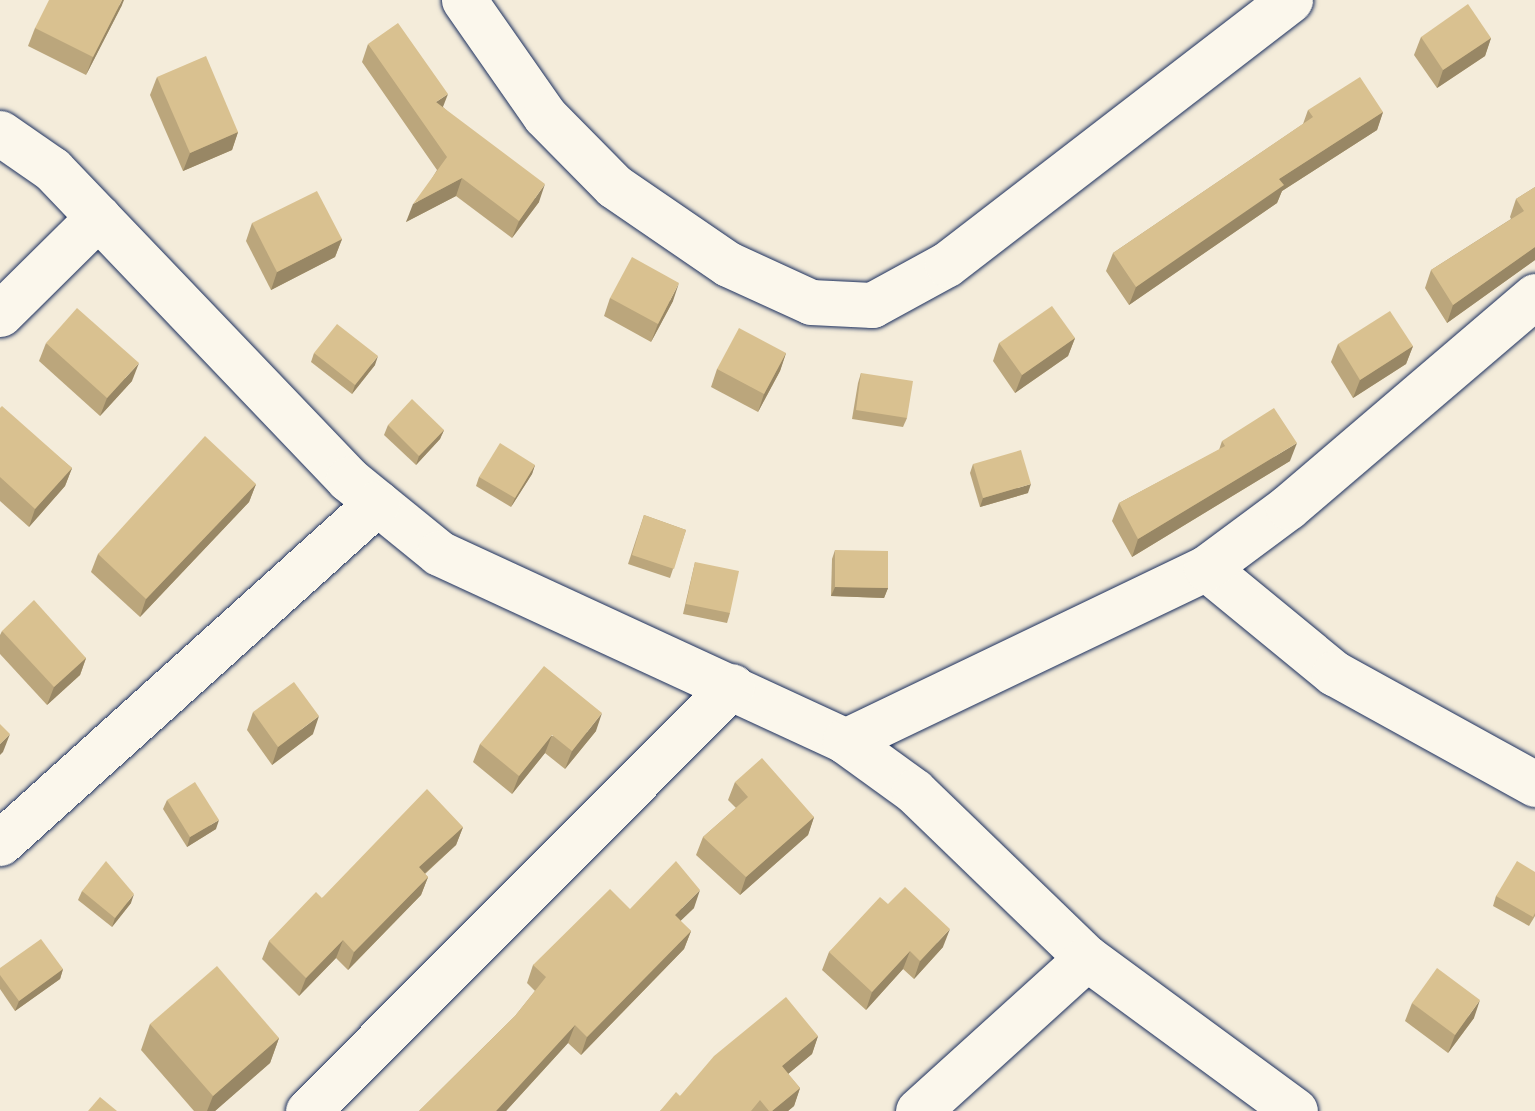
<!DOCTYPE html>
<style>
body{margin:0}
#map{position:relative;width:1535px;height:1111px;overflow:hidden;background:#f4ecda;font-family:"Indie Flower",sans-serif}
div>[style]{position:absolute}
.roads{filter:drop-shadow(0 0 2px #1b2f5e) drop-shadow(0 0 2px #1b2f5e)}
.minor>*{height:45px;margin:-22.5px;padding:0 22.5px;transform-origin:22.5px;border-radius:22.5px;background:#fbf7ec}
.wall>*{inset:0;background:#bba67c}
.shaded-wall>*{inset:0;background:#988765}
.building>*{inset:0;background:#d9c190}
span{translate:-50% -50%;white-space:nowrap;text-align:center;line-height:1.15;-webkit-text-stroke:9px #fbf7ec;paint-order:stroke}
</style>
<div id="map">
<div class="roads">
<div class="minor">
<i style="left:464px;top:0;width:141px;rotate:55.1deg"></i>
<i style="left:545px;top:116px;width:98px;rotate:45.4deg"></i>
<i style="left:614px;top:186px;width:138px;rotate:34.4deg"></i>
<i style="left:728px;top:264px;width:91px;rotate:24.6deg"></i>
<i style="left:811px;top:302px;width:61px;rotate:2.8deg"></i>
<i style="left:872px;top:305px;width:85px;rotate:-28.7deg"></i>
<i style="left:947px;top:264px;width:433px;rotate:-37.6deg"></i>
<i style="left:0;top:133px;width:63px;rotate:34.7deg"></i>
<i style="left:52px;top:169px;width:429px;rotate:46.3deg"></i>
<i style="left:348px;top:479px;width:117px;rotate:39.1deg"></i>
<i style="left:439px;top:553px;width:447px;rotate:24.8deg"></i>
<i style="left:845px;top:741px;width:85px;rotate:35.9deg"></i>
<i style="left:914px;top:791px;width:240px;rotate:44deg"></i>
<i style="left:1087px;top:958px;width:258px;rotate:36.3deg"></i>
<i style="left:0;top:314px;width:138px;rotate:-44.7deg"></i>
<i style="left:1206px;top:568px;width:166px;rotate:39.4deg"></i>
<i style="left:1334px;top:673px;width:230px;rotate:28.9deg"></i>
<i style="left:845px;top:741px;width:400px;rotate:-25.6deg"></i>
<i style="left:1206px;top:568px;width:102px;rotate:-36.6deg"></i>
<i style="left:1288px;top:507px;width:325px;rotate:-40.5deg"></i>
<i style="left:0;top:843px;width:508px;rotate:-42.05deg"></i>
<i style="left:308px;top:1111px;width:600px;rotate:-45.07deg"></i>
<i style="left:918px;top:1111px;width:228px;rotate:-42.2deg"></i>
</div>
</div>
<div class="wall">
<i style="clip-path:polygon(122px 5px,86px 75px,28px 46px,35px 28px)"></i>
<i style="clip-path:polygon(1421px 37px,1491px 38px,1485px 56px,1437px 88px,1414px 55px)"></i>
<i style="clip-path:polygon(368px 44px,443px 107px,539px 202px,512px 238px,456px 196px,406px 222px,437px 170px,362px 62px)"></i>
<i style="clip-path:polygon(157px 77px,238px 132px,232px 150px,183px 171px,150px 95px)"></i>
<i style="clip-path:polygon(1308px 110px,1383px 112px,1377px 130px,1282px 191px,1277px 203px,1129px 305px,1106px 271px,1113px 253px,1303px 124px)"></i>
<i style="clip-path:polygon(1535px 187px,1535px 260px,1447px 323px,1425px 288px,1431px 270px,1511px 219px,1510px 217px,1516px 199px)"></i>
<i style="clip-path:polygon(252px 223px,342px 239px,335px 257px,271px 290px,246px 241px)"></i>
<i style="clip-path:polygon(610px 298px,673px 301px,651px 342px,604px 316px)"></i>
<i style="clip-path:polygon(1075px 338px,1068px 356px,1015px 393px,993px 361px,999px 343px)"></i>
<i style="clip-path:polygon(46px 343px,132px 381px,100px 416px,39px 361px)"></i>
<i style="clip-path:polygon(1338px 344px,1413px 346px,1406px 364px,1353px 398px,1331px 362px)"></i>
<i style="clip-path:polygon(314px 353px,375px 365px,352px 394px,311px 362px)"></i>
<i style="clip-path:polygon(786px 353px,780px 371px,758px 412px,711px 387px,717px 369px)"></i>
<i style="clip-path:polygon(861px 373px,907px 418px,903px 427px,852px 419px,858px 383px)"></i>
<i style="clip-path:polygon(0 408px,72px 468px,65px 486px,29px 527px,0 501px)"></i>
<i style="clip-path:polygon(388px 425px,444px 430px,440px 439px,416px 465px,384px 435px)"></i>
<i style="clip-path:polygon(1222px 441px,1290px 461px,1132px 557px,1112px 521px,1119px 503px,1219px 450px)"></i>
<i style="clip-path:polygon(973px 464px,1028px 493px,980px 507px,970px 473px)"></i>
<i style="clip-path:polygon(535px 465px,532px 474px,511px 507px,476px 486px,479px 477px)"></i>
<i style="clip-path:polygon(256px 484px,249px 502px,140px 617px,91px 572px,98px 554px)"></i>
<i style="clip-path:polygon(644px 515px,686px 530px,670px 578px,628px 564px)"></i>
<i style="clip-path:polygon(835px 550px,888px 588px,884px 598px,831px 596px,832px 559px)"></i>
<i style="clip-path:polygon(695px 562px,730px 613px,727px 623px,683px 614px)"></i>
<i style="clip-path:polygon(2px 631px,86px 658px,80px 675px,47px 705px,0 654px,0 635px)"></i>
<i style="clip-path:polygon(253px 712px,313px 734px,272px 765px,247px 730px)"></i>
<i style="clip-path:polygon(596px 731px,565px 769px,545px 753px,512px 794px,473px 762px,480px 744px)"></i>
<i style="clip-path:polygon(735px 782px,814px 817px,808px 835px,740px 895px,696px 855px,703px 837px,736px 808px,728px 800px)"></i>
<i style="clip-path:polygon(167px 800px,216px 829px,187px 847px,163px 809px)"></i>
<i style="clip-path:polygon(463px 827px,456px 845px,425px 874px,428px 877px,421px 895px,348px 970px,336px 958px,299px 996px,262px 959px,269px 941px,322px 898px)"></i>
<i style="clip-path:polygon(1535px 872px,1535px 916px,1529px 926px,1493px 906px,1496px 896px)"></i>
<i style="clip-path:polygon(82px 891px,131px 903px,112px 927px,78px 900px)"></i>
<i style="clip-path:polygon(888px 904px,943px 947px,914px 979px,903px 969px,866px 1010px,822px 970px,829px 952px)"></i>
<i style="clip-path:polygon(694px 908px,680px 921px,691px 931px,684px 949px,581px 1055px,568px 1043px,506px 1111px,419px 1111px,515px 1016px,535px 991px,527px 983px,533px 965px,630px 909px)"></i>
<i style="clip-path:polygon(0 968px,63px 969px,60px 979px,15px 1011px,0 989px)"></i>
<i style="clip-path:polygon(1412px 1003px,1474px 1018px,1448px 1053px,1405px 1021px)"></i>
<i style="clip-path:polygon(150px 1024px,279px 1038px,270px 1063px,215px 1111px,194px 1111px,141px 1050px)"></i>
<i style="clip-path:polygon(818px 1036px,812px 1054px,788px 1074px,800px 1088px,794px 1106px,788px 1111px,660px 1111px,680px 1096px)"></i>
</div>
<div class="shaded-wall">
<i style="clip-path:polygon(122px 0,124px 0,122px 5px,86px 75px,93px 57px)"></i>
<i style="clip-path:polygon(1491px 38px,1485px 56px,1437px 88px,1443px 70px)"></i>
<i style="clip-path:polygon(448px 94px,441px 112px,436px 102px)"></i>
<i style="clip-path:polygon(1383px 112px,1377px 130px,1282px 191px,1277px 203px,1129px 305px,1136px 287px,1279px 179px)"></i>
<i style="clip-path:polygon(238px 132px,232px 150px,183px 171px,190px 153px)"></i>
<i style="clip-path:polygon(462px 178px,456px 196px,406px 222px,413px 204px)"></i>
<i style="clip-path:polygon(545px 184px,539px 202px,512px 238px,519px 221px)"></i>
<i style="clip-path:polygon(342px 239px,335px 257px,271px 290px,277px 272px)"></i>
<i style="clip-path:polygon(1535px 247px,1535px 260px,1447px 323px,1453px 305px)"></i>
<i style="clip-path:polygon(679px 283px,673px 301px,651px 342px,658px 324px)"></i>
<i style="clip-path:polygon(1075px 338px,1068px 356px,1015px 393px,1022px 375px)"></i>
<i style="clip-path:polygon(1413px 346px,1406px 364px,1353px 398px,1360px 380px)"></i>
<i style="clip-path:polygon(786px 353px,780px 371px,758px 412px,764px 394px)"></i>
<i style="clip-path:polygon(378px 356px,375px 365px,352px 394px,355px 385px)"></i>
<i style="clip-path:polygon(139px 363px,132px 381px,100px 416px,107px 398px)"></i>
<i style="clip-path:polygon(444px 430px,440px 439px,416px 465px,419px 456px)"></i>
<i style="clip-path:polygon(1297px 443px,1290px 461px,1132px 557px,1138px 539px)"></i>
<i style="clip-path:polygon(535px 465px,532px 474px,511px 507px,515px 498px)"></i>
<i style="clip-path:polygon(72px 468px,65px 486px,29px 527px,35px 509px)"></i>
<i style="clip-path:polygon(256px 484px,249px 502px,140px 617px,146px 599px)"></i>
<i style="clip-path:polygon(1031px 484px,1028px 493px,980px 507px,983px 498px)"></i>
<i style="clip-path:polygon(835px 587px,888px 588px,884px 598px,831px 596px)"></i>
<i style="clip-path:polygon(86px 658px,80px 675px,47px 705px,54px 687px)"></i>
<i style="clip-path:polygon(602px 713px,596px 731px,565px 769px,572px 751px)"></i>
<i style="clip-path:polygon(319px 716px,313px 734px,272px 765px,278px 747px)"></i>
<i style="clip-path:polygon(10px 734px,3px 752px,0 755px,0 744px)"></i>
<i style="clip-path:polygon(552px 735px,545px 753px,512px 794px,519px 776px)"></i>
<i style="clip-path:polygon(814px 817px,808px 835px,740px 895px,746px 877px)"></i>
<i style="clip-path:polygon(219px 820px,216px 829px,187px 847px,190px 837px)"></i>
<i style="clip-path:polygon(463px 827px,456px 845px,412px 885px,419px 867px)"></i>
<i style="clip-path:polygon(428px 877px,421px 895px,348px 970px,354px 952px)"></i>
<i style="clip-path:polygon(700px 890px,694px 908px,668px 933px,675px 915px)"></i>
<i style="clip-path:polygon(134px 894px,131px 903px,112px 927px,115px 918px)"></i>
<i style="clip-path:polygon(950px 929px,943px 947px,914px 979px,920px 961px)"></i>
<i style="clip-path:polygon(691px 931px,684px 949px,581px 1055px,587px 1037px)"></i>
<i style="clip-path:polygon(343px 940px,336px 958px,299px 996px,306px 978px)"></i>
<i style="clip-path:polygon(910px 951px,903px 969px,866px 1010px,872px 992px)"></i>
<i style="clip-path:polygon(63px 969px,60px 979px,15px 1011px,19px 1001px)"></i>
<i style="clip-path:polygon(1480px 1000px,1474px 1018px,1448px 1053px,1455px 1035px)"></i>
<i style="clip-path:polygon(575px 1025px,568px 1043px,506px 1111px,496px 1111px)"></i>
<i style="clip-path:polygon(818px 1036px,812px 1054px,776px 1084px,782px 1066px)"></i>
<i style="clip-path:polygon(279px 1038px,270px 1063px,215px 1111px,207px 1111px,213px 1096px)"></i>
<i style="clip-path:polygon(800px 1088px,794px 1106px,788px 1111px,772px 1111px)"></i>
</div>
<div class="building">
<i style="clip-path:polygon(49px 0,122px 0,93px 57px,35px 28px)"></i>
<i style="clip-path:polygon(1468px 4px,1491px 38px,1443px 70px,1421px 37px)"></i>
<i style="clip-path:polygon(398px 23px,448px 94px,436px 102px,545px 184px,519px 221px,462px 178px,413px 204px,447px 157px,368px 44px)"></i>
<i style="clip-path:polygon(206px 56px,238px 132px,190px 153px,157px 77px)"></i>
<i style="clip-path:polygon(1360px 77px,1383px 112px,1279px 179px,1284px 185px,1136px 287px,1113px 253px,1313px 117px,1308px 110px)"></i>
<i style="clip-path:polygon(1535px 187px,1535px 247px,1453px 305px,1431px 270px,1524px 211px,1516px 199px)"></i>
<i style="clip-path:polygon(317px 191px,342px 239px,277px 272px,252px 223px)"></i>
<i style="clip-path:polygon(632px 257px,679px 283px,658px 324px,610px 298px)"></i>
<i style="clip-path:polygon(1052px 306px,1075px 338px,1022px 375px,999px 343px)"></i>
<i style="clip-path:polygon(77px 308px,139px 363px,107px 398px,46px 343px)"></i>
<i style="clip-path:polygon(1390px 311px,1413px 346px,1360px 380px,1338px 344px)"></i>
<i style="clip-path:polygon(337px 324px,378px 356px,355px 385px,314px 353px)"></i>
<i style="clip-path:polygon(739px 328px,786px 353px,764px 394px,717px 369px)"></i>
<i style="clip-path:polygon(861px 373px,913px 381px,907px 418px,856px 410px)"></i>
<i style="clip-path:polygon(412px 399px,444px 430px,419px 456px,388px 425px)"></i>
<i style="clip-path:polygon(2px 406px,72px 468px,35px 509px,0 477px,0 408px)"></i>
<i style="clip-path:polygon(1274px 408px,1297px 443px,1138px 539px,1119px 503px,1225px 446px,1222px 441px)"></i>
<i style="clip-path:polygon(205px 436px,256px 484px,146px 599px,98px 554px)"></i>
<i style="clip-path:polygon(500px 443px,535px 465px,515px 498px,479px 477px)"></i>
<i style="clip-path:polygon(1021px 450px,1031px 484px,983px 498px,973px 464px)"></i>
<i style="clip-path:polygon(644px 515px,686px 530px,674px 569px,632px 555px)"></i>
<i style="clip-path:polygon(835px 550px,888px 551px,888px 588px,835px 587px)"></i>
<i style="clip-path:polygon(695px 562px,739px 571px,730px 613px,686px 604px)"></i>
<i style="clip-path:polygon(34px 600px,86px 658px,54px 687px,2px 631px)"></i>
<i style="clip-path:polygon(544px 666px,602px 713px,572px 751px,552px 735px,519px 776px,480px 744px)"></i>
<i style="clip-path:polygon(294px 682px,319px 716px,278px 747px,253px 712px)"></i>
<i style="clip-path:polygon(0 724px,10px 734px,0 744px)"></i>
<i style="clip-path:polygon(762px 758px,814px 817px,746px 877px,703px 837px,748px 797px,735px 782px)"></i>
<i style="clip-path:polygon(195px 782px,219px 820px,190px 837px,167px 800px)"></i>
<i style="clip-path:polygon(427px 789px,463px 827px,419px 867px,428px 877px,354px 952px,343px 940px,306px 978px,269px 941px,316px 892px,322px 898px)"></i>
<i style="clip-path:polygon(106px 861px,134px 894px,115px 918px,82px 891px)"></i>
<i style="clip-path:polygon(676px 861px,700px 890px,675px 915px,691px 931px,587px 1037px,575px 1025px,496px 1111px,419px 1111px,515px 1016px,546px 977px,533px 965px,610px 889px,630px 909px)"></i>
<i style="clip-path:polygon(1517px 861px,1535px 872px,1535px 913px,1533px 917px,1496px 896px)"></i>
<i style="clip-path:polygon(905px 887px,950px 929px,920px 961px,910px 951px,872px 992px,829px 952px,880px 897px,888px 904px)"></i>
<i style="clip-path:polygon(41px 939px,63px 969px,19px 1001px,0 975px,0 968px)"></i>
<i style="clip-path:polygon(217px 966px,279px 1038px,213px 1096px,150px 1024px)"></i>
<i style="clip-path:polygon(1437px 968px,1480px 1000px,1455px 1035px,1412px 1003px)"></i>
<i style="clip-path:polygon(786px 997px,818px 1036px,782px 1066px,800px 1088px,772px 1111px,769px 1111px,760px 1100px,751px 1111px,660px 1111px,676px 1092px,680px 1096px,714px 1056px)"></i>
<i style="clip-path:polygon(100px 1097px,117px 1111px,88px 1111px)"></i>
</div>
</div>
